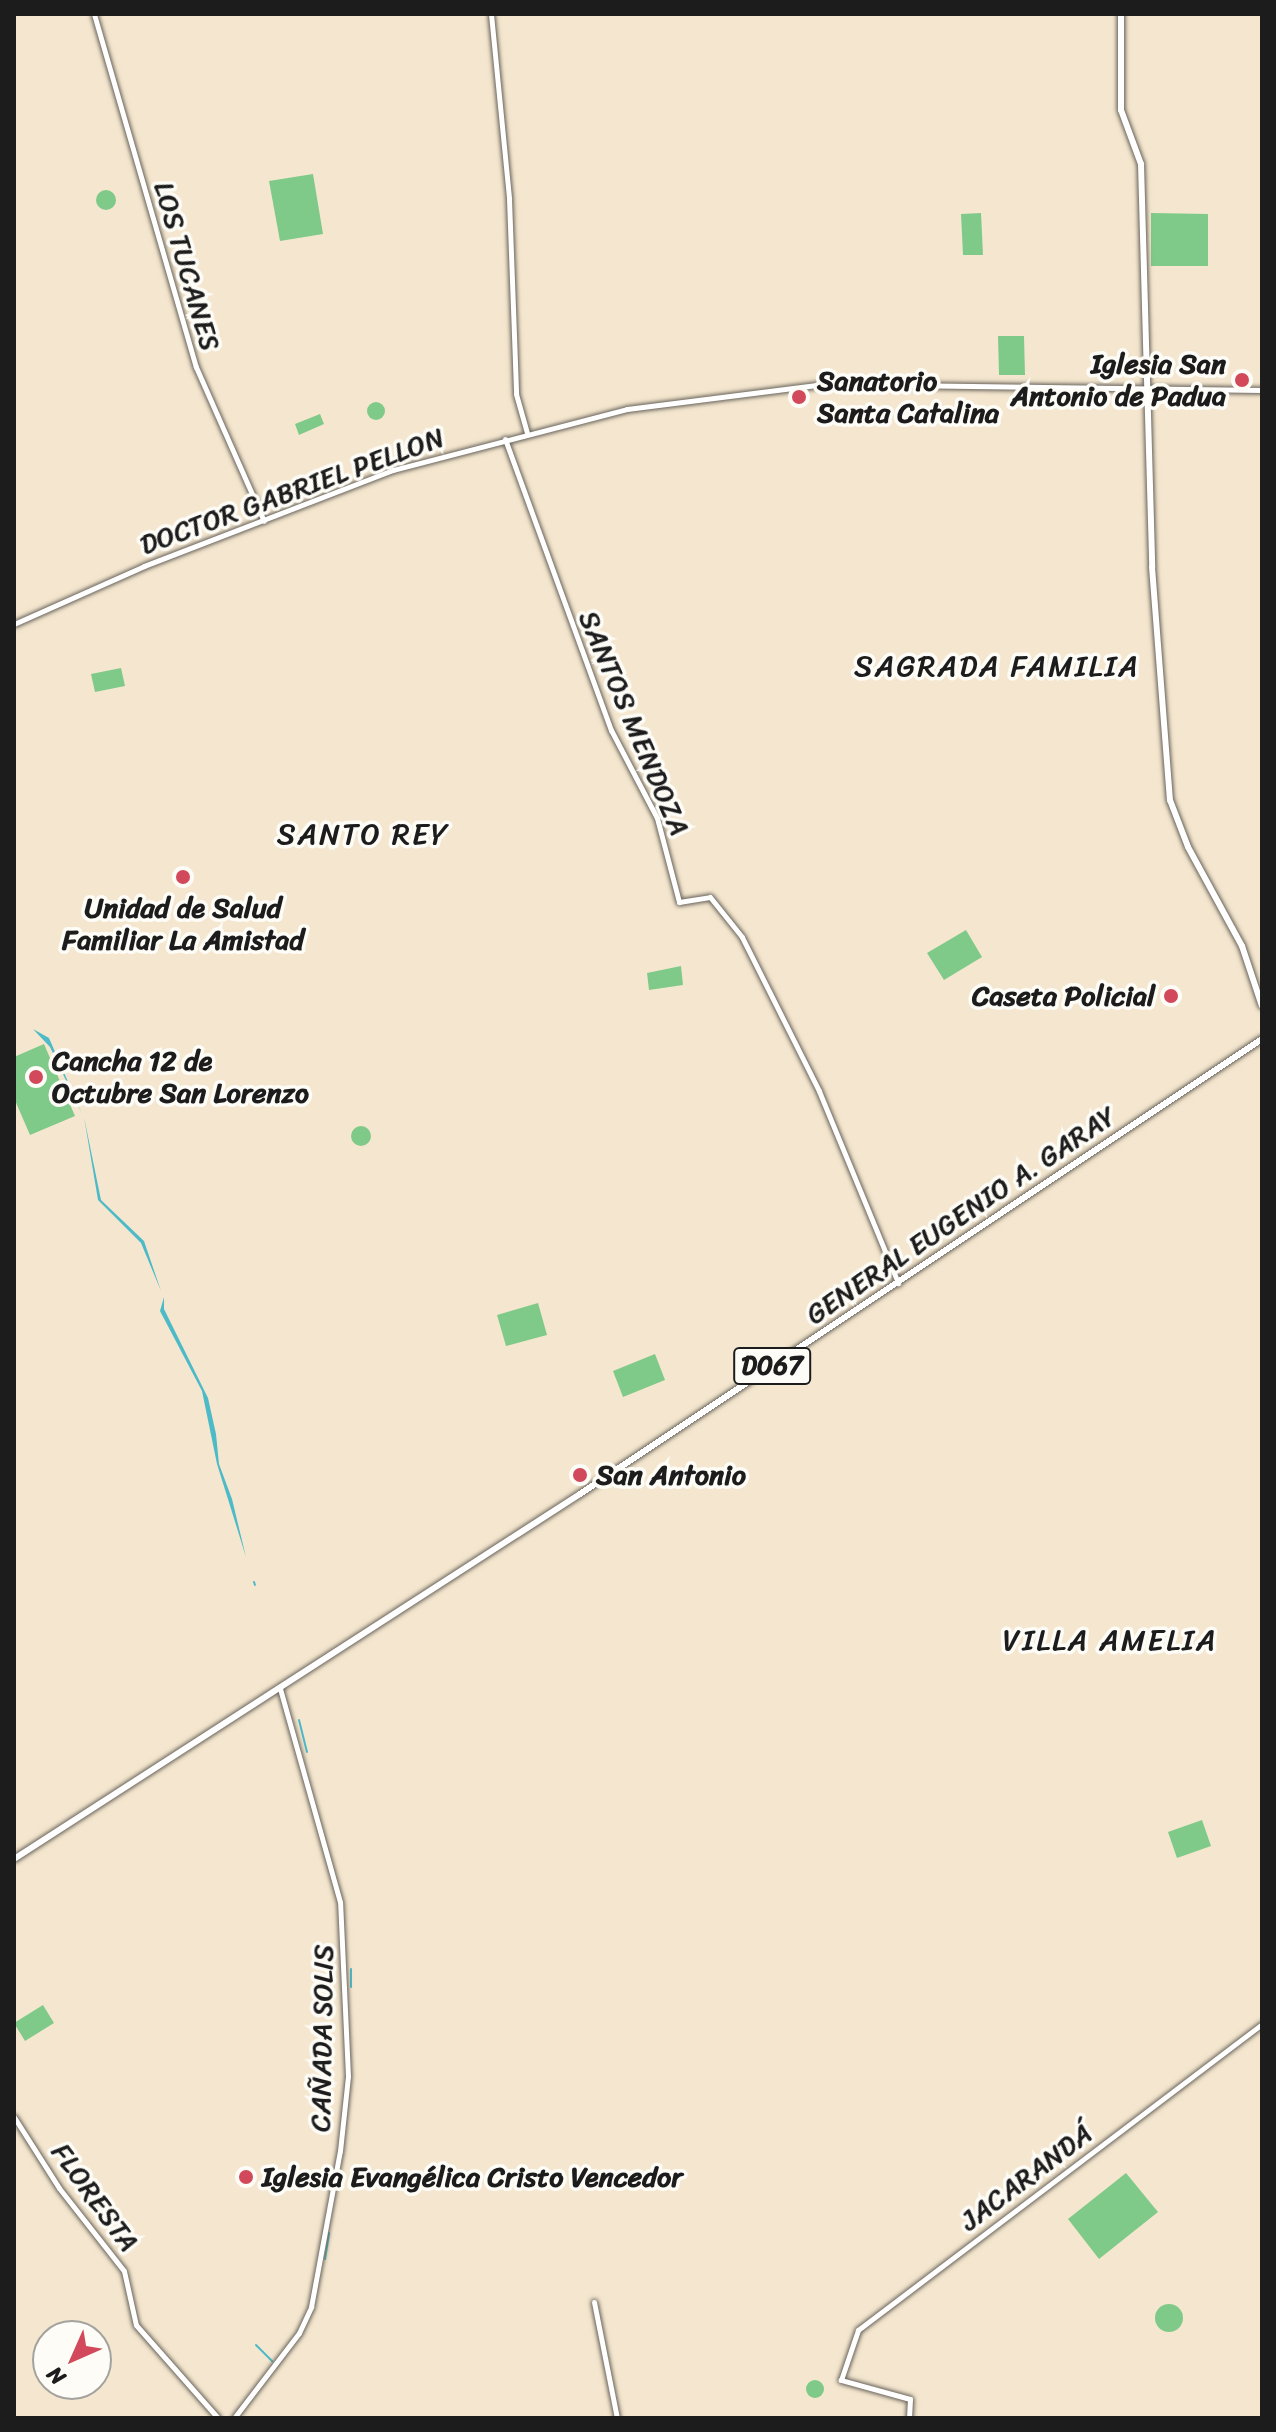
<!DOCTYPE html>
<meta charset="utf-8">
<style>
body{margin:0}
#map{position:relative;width:1276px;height:2432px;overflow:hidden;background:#f5e7cf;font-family:Sriracha,sans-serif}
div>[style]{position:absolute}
.green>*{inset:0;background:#7fca88}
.round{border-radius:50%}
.water>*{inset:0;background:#4dbac7}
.stream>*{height:2px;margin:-1px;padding:0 1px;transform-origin:1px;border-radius:1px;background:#4dbac7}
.roads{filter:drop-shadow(0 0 2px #68635b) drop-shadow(0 0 2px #68635b)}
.minor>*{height:5px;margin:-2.5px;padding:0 2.5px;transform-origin:2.5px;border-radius:2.5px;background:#fff}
.major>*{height:6px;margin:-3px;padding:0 3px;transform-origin:3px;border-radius:3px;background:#fff}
.dots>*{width:22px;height:22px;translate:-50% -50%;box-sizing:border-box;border:4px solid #fdfcf7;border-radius:50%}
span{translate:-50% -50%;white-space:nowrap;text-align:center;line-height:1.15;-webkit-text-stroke:7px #fdfcf7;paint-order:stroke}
.shield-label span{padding:2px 6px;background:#fdfcf7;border:2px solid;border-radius:6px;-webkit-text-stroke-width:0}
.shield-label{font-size:26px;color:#1c1c1c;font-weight:700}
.street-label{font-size:28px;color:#1c1c1c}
.poi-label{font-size:28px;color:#1c1c1c;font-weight:700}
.right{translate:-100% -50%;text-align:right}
.left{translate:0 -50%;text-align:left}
.neighbourhood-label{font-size:30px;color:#1c1c1c;letter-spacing:2px}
.frame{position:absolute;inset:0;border:16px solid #1c1c1c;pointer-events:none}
.north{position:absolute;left:32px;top:2320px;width:80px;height:80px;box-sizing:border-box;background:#fdfcf7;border:2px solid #a3a29f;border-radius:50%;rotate:225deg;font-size:22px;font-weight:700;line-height:32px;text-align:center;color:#1c1c1c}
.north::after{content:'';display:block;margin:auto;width:28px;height:36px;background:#d1495b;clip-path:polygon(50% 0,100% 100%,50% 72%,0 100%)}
</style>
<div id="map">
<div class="green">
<i style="clip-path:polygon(313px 174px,323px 234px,280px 241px,269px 181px)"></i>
<i class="round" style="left:96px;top:190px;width:20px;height:20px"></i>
<i style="clip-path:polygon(981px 213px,983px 255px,963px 255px,961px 214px)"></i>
<i style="clip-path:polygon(1151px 213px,1208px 214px,1208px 266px,1151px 266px)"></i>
<i style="clip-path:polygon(998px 336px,1024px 336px,1025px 375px,999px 375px)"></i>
<i class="round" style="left:367px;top:402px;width:18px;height:18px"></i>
<i style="clip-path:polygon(320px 414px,324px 424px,299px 435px,295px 424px)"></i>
<i style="clip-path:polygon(121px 668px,125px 686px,95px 692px,91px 674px)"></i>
<i style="clip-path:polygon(966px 930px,982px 957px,944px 980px,927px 953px)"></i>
<i style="clip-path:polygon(681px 966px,683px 985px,649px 990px,647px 973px)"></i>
<i style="clip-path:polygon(44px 1044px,75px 1116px,30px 1135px,14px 1098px,14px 1057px)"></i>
<i class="round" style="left:351px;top:1126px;width:20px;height:20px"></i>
<i style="clip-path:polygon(538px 1303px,547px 1335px,506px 1346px,497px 1315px)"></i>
<i style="clip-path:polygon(655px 1354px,665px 1380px,623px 1397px,613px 1371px)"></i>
<i style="clip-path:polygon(1202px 1820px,1211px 1846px,1177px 1858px,1168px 1832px)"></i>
<i style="clip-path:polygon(43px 2005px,54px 2023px,25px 2041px,14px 2023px)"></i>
<i style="clip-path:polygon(1126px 2173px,1158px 2212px,1099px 2259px,1068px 2219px)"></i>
<i class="round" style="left:1155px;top:2304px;width:28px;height:28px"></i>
<i class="round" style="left:806px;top:2380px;width:18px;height:18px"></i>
</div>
<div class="water">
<i style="clip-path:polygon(33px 1029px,49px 1038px,82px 1114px,50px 1047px)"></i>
<i style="clip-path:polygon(84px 1117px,101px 1200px,144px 1241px,161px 1291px,141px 1243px,98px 1200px)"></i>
<i style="clip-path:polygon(164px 1297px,164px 1309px,208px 1398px,216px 1434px,219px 1464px,232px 1499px,246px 1557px,217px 1464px,202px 1391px,160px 1311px)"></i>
</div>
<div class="stream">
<i style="left:254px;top:1582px;width:3px;rotate:72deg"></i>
<i style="left:299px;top:1720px;width:33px;rotate:76deg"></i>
<i style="left:351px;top:1987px;width:18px;rotate:-90deg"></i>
<i style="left:325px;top:2259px;width:26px;rotate:-81deg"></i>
<i style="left:256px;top:2345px;width:23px;rotate:45deg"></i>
</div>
<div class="roads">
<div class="minor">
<i style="left:94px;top:14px;width:367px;rotate:73.9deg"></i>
<i style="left:196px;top:367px;width:168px;rotate:66.2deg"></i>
<i style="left:491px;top:14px;width:186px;rotate:84.4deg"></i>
<i style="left:509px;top:199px;width:195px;rotate:87.9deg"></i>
<i style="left:516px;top:394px;width:41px;rotate:74.2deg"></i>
<i style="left:505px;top:439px;width:310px;rotate:70deg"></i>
<i style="left:611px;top:730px;width:99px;rotate:62.4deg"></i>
<i style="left:657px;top:818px;width:87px;rotate:75.3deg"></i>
<i style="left:679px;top:902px;width:31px;rotate:-9deg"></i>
<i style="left:710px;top:897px;width:51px;rotate:51.3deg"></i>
<i style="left:742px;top:937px;width:172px;rotate:63.4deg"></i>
<i style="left:819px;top:1091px;width:208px;rotate:67.6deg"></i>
<i style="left:14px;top:624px;width:142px;rotate:-24deg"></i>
<i style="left:144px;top:566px;width:267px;rotate:-21.1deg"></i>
<i style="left:393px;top:470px;width:242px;rotate:-14.6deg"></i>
<i style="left:627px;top:409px;width:201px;rotate:-7.2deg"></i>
<i style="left:826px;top:384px;width:436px;rotate:0.8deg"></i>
<i style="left:14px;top:2117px;width:84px;rotate:57.6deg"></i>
<i style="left:59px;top:2188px;width:105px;rotate:51.9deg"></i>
<i style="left:124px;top:2271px;width:55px;rotate:77.5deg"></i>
<i style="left:136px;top:2325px;width:124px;rotate:48.6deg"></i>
<i style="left:594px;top:2302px;width:118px;rotate:78.8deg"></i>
<i style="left:234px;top:2418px;width:107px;rotate:-52.6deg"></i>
<i style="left:299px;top:2333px;width:29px;rotate:-65deg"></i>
<i style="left:311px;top:2307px;width:159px;rotate:-79.5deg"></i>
<i style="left:340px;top:2151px;width:75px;rotate:-83.9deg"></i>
<i style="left:348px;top:2076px;width:174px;rotate:-92.6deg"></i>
<i style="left:340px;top:1902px;width:222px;rotate:-105.7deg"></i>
<i style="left:909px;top:2418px;width:19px;rotate:-87deg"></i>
<i style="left:910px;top:2399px;width:72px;rotate:-164.6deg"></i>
<i style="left:841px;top:2380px;width:53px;rotate:-71.2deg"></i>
<i style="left:858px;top:2330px;width:507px;rotate:-37.14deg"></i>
</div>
<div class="major">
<i style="left:1121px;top:14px;width:96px;rotate:90deg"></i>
<i style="left:1121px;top:110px;width:58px;rotate:69.7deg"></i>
<i style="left:1141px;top:164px;width:403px;rotate:88.4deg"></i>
<i style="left:1152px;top:567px;width:234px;rotate:85.6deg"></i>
<i style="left:1170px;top:800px;width:50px;rotate:69deg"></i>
<i style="left:1188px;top:847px;width:113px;rotate:61.4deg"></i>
<i style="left:1242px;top:946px;width:63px;rotate:71.6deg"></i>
<i style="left:14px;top:1859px;width:673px;rotate:-32.82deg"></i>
<i style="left:580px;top:1494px;width:820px;rotate:-33.71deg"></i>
</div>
</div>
<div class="dots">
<i style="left:1242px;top:380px;background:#d1495b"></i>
<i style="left:799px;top:397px;background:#d1495b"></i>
<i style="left:183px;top:877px;background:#d1495b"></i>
<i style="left:1171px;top:996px;background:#d1495b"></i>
<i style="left:36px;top:1077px;background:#d1495b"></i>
<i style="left:580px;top:1475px;background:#d1495b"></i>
<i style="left:246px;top:2177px;background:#d1495b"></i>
</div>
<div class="shield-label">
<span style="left:772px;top:1366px">D067</span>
</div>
<div class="street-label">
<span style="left:187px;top:266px;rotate:74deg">LOS TUCANES</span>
<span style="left:292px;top:491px;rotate:-20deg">DOCTOR GABRIEL PELLON</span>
<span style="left:634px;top:723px;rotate:67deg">SANTOS MENDOZA</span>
<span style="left:961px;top:1215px;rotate:-34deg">GENERAL EUGENIO A. GARAY</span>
<span style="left:322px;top:2038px;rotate:-89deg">CAÑADA SOLIS</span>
<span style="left:1026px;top:2177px;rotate:-37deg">JACARANDÁ</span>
<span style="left:95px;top:2197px;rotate:54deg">FLORESTA</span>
</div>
<div class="poi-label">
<span class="right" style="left:1226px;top:380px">Iglesia San<br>Antonio de Padua</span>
<span class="left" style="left:817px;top:397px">Sanatorio<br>Santa Catalina</span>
<span style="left:183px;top:924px">Unidad de Salud<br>Familiar La Amistad</span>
<span class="right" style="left:1155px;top:996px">Caseta Policial</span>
<span class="left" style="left:52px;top:1077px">Cancha 12 de<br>Octubre San Lorenzo</span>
<span class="left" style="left:596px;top:1475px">San Antonio</span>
<span class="left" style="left:262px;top:2177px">Iglesia Evangélica Cristo Vencedor</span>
</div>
<div class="neighbourhood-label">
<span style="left:997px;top:666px">SAGRADA FAMILIA</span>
<span style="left:363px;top:834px">SANTO REY</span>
<span style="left:1110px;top:1640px">VILLA AMELIA</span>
</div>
<div class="frame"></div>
<div class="north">N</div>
</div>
